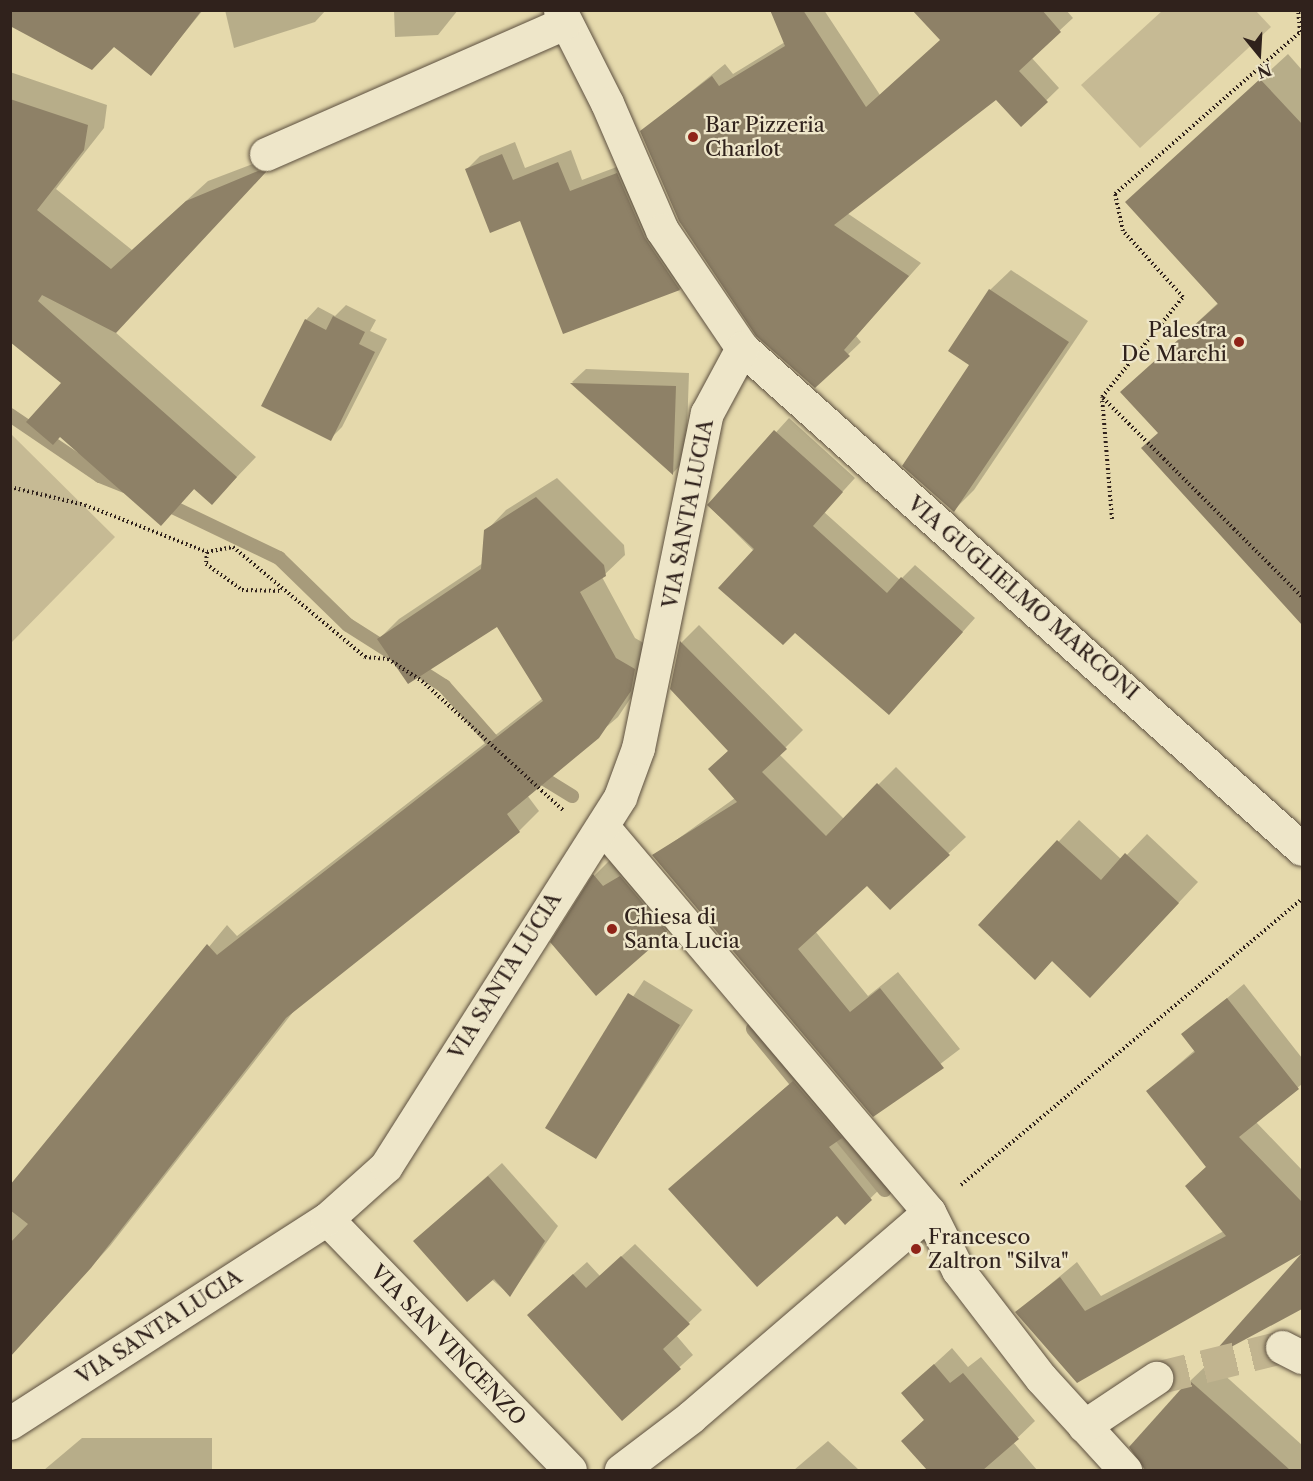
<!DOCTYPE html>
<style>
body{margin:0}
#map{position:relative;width:1313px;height:1481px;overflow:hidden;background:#e5d9ac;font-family:"Libre Caslon Text",serif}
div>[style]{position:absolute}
.green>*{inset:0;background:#c6ba94}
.shadow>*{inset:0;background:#0003}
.stream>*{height:14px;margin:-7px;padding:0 7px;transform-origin:7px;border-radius:7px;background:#a79b7b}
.building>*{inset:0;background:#8e8167}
.minor-tunnel>*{height:33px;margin-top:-16.5px;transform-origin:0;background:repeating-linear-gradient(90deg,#c1b48f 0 33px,transparent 0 49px)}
.path>*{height:4px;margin-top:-2px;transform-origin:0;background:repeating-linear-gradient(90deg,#30221c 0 1.5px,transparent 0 4.5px)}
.roads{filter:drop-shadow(0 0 2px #5d5040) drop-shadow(0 0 2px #5d5040)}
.minor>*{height:33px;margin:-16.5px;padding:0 16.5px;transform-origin:16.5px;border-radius:16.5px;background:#eee6c9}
.dots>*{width:16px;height:16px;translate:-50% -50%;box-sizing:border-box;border:3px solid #eee6c9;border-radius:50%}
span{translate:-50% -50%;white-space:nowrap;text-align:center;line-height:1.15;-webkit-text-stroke:4.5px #eee6c9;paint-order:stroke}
.poi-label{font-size:21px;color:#30221c}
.left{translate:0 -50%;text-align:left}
.right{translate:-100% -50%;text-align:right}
.street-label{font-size:21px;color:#30221c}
.frame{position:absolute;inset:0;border:12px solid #30221c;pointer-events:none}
.north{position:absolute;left:1229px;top:24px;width:60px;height:60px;-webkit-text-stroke:4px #eee6c9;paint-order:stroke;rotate:162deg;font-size:16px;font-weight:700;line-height:24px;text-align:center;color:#30221c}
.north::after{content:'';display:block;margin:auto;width:21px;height:27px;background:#30221c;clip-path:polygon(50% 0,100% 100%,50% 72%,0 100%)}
</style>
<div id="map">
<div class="green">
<i style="clip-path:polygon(1162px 11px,1256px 11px,1271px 27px,1140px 148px,1081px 85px)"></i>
<i style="clip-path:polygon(11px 434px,115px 537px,11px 643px,10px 643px)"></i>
</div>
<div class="shadow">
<i style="clip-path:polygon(10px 10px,203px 10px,151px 74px,114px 45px)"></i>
<i style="clip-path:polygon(225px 10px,326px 10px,315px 22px,234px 48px)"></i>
<i style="clip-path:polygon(394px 10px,458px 10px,438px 35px,395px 37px)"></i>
<i style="clip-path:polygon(771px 10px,824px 10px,880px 95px,941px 40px,914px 10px,1066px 10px,1073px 18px,1031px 57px,1059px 88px,1021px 125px,996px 98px,847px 213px,921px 263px,856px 336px,861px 342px,815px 386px,641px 132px,725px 64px,733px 74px,785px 42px)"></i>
<i style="clip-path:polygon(1288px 54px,1302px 70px,1302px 590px,1286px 605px,1159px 432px,1122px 393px,1219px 302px,1127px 202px)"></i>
<i style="clip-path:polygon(10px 72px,107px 105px,104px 128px,56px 189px,132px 250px,208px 181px,284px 152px,115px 332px,256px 457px,212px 503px,195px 488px,161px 524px,63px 382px,10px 337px)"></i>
<i style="clip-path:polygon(515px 142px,525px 168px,571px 150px,582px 180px,630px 162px,692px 277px,680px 289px,564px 332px,521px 219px,467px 169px,480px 156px)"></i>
<i style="clip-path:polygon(1011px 270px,1088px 321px,974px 490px,954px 510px,971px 365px,990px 290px)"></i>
<i style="clip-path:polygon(346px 305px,376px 320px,370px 331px,387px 339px,342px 427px,330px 439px,306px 320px,318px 307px,335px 316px)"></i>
<i style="clip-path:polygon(586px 369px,689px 373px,686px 459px,673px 473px,572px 382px)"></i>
<i style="clip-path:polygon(789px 418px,855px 478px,824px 512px,900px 580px,915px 565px,975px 618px,902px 700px,709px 506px)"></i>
<i style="clip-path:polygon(557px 478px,624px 545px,625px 555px,602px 577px,635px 638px,654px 649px,650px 669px,618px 717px,527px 795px,539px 811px,519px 831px,297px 1007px,110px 1246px,10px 1356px,10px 1188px,227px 925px,237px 936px,543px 698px,497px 625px,379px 639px,399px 619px,483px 563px,486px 531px,506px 510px)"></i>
<i style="clip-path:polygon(699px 625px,803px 730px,779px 754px,844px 819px,896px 767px,966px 837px,948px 854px,867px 884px,815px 931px,868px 996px,898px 972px,960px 1049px,873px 1115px,654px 856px,735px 798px,710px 769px,729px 750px,671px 689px,682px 642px)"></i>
<i style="clip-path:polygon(1079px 820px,1122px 860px,1147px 834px,1198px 882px,1111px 975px,1053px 960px,1035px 978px,980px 925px)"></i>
<i style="clip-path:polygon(615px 855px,688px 912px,596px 994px,552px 942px,595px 875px)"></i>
<i style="clip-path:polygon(644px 980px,693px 1010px,596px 1157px,547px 1127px)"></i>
<i style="clip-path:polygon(1244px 984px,1302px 1058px,1302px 1084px,1256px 1122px,1302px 1170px,1302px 1252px,1077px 1381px,1017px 1312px,1077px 1262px,1101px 1296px,1224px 1231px,1187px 1186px,1207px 1166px,1148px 1091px,1195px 1050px,1183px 1035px)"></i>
<i style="clip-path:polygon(810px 1066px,887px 1182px,845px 1223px,837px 1214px,670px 1189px)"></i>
<i style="clip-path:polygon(502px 1163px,558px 1226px,510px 1295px,430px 1227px)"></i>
<i style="clip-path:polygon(635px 1244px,702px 1310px,676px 1335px,693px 1355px,622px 1419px,542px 1302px,587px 1262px,600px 1276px)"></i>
<i style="clip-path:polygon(1302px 1255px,1302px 1307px,1219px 1352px,1217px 1351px)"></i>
<i style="clip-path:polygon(952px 1348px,968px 1367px,981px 1357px,1035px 1421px,1013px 1442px,1037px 1470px,929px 1470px,903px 1441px,925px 1419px,903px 1393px)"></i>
<i style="clip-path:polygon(1210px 1362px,1302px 1445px,1302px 1470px,1144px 1468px,1190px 1381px)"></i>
<i style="clip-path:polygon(82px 1438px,212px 1438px,212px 1470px,44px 1470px)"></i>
<i style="clip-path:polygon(828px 1441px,859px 1470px,794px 1470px)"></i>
</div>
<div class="stream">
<i style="left:10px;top:415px;width:109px;rotate:34.1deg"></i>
<i style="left:100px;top:476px;width:27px;rotate:22deg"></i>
<i style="left:162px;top:502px;width:130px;rotate:25.6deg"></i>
<i style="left:279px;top:558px;width:96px;rotate:44.2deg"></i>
<i style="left:348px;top:625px;width:114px;rotate:32.4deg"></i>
<i style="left:444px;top:686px;width:91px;rotate:48.6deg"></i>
<i style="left:533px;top:772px;width:46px;rotate:31.6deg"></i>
<i style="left:753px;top:1029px;width:208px;rotate:50.7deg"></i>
</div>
<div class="building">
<i style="clip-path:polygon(10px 10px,202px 10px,151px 76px,114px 47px,92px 70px,10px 26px)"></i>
<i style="clip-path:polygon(770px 10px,803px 10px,866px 107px,940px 40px,912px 10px,1042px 10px,1061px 32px,1019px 71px,1048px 102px,1021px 127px,996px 100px,834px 225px,909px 276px,844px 350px,850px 356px,815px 388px,756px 336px,679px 221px,640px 131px,712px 76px,719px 86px,785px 46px)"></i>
<i style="clip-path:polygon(1260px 79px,1302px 124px,1302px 625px,1141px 448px,1158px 433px,1120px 392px,1218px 304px,1125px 202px)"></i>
<i style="clip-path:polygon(10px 99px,88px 125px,84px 150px,37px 210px,111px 269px,186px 201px,258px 171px,266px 172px,116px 333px,42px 295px,38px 301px,237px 477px,212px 505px,194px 489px,161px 526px,60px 437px,53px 445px,26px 422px,61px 383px,10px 342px)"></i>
<i style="clip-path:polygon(502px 154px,513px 180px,558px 162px,570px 191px,617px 173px,645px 238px,680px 290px,563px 334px,520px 221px,490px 233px,465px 169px)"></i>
<i style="clip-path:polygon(989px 289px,1069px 342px,954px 512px,902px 466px,969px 365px,948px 351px)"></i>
<i style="clip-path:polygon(333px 316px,365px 332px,359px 344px,375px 352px,331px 441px,261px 406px,305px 319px,326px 330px)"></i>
<i style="clip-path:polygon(570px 383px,676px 386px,673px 475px)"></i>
<i style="clip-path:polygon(774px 430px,843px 492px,813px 526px,887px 593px,901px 577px,963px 632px,889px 715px,795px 633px,783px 645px,718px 588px,754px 549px,707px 505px)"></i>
<i style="clip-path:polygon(536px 497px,604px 565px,606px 576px,580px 592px,616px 658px,635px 669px,631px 691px,599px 738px,507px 814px,520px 832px,286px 1018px,91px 1268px,10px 1357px,10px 1243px,28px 1224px,10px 1210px,10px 1185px,207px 944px,217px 955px,543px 701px,497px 627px,408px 684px,377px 639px,481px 569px,484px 530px)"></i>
<i style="clip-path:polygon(680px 641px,787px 749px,762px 772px,826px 836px,877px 783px,950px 855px,890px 910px,867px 886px,798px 949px,850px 1012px,880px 988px,944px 1068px,873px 1117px,652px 855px,737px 802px,708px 769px,728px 751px,670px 689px)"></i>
<i style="clip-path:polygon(1057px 840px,1101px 880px,1125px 853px,1179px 903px,1090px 998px,1052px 961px,1035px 980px,978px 925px)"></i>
<i style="clip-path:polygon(593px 874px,603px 886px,620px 876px,668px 933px,596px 996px,550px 942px)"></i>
<i style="clip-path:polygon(628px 993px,680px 1025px,596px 1159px,545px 1128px)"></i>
<i style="clip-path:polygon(1227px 998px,1299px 1089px,1239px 1137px,1302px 1202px,1302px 1309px,1218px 1354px,1216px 1350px,1301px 1254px,1077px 1383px,1015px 1312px,1060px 1277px,1085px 1311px,1226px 1236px,1185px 1186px,1206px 1167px,1146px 1091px,1195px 1052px,1181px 1034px)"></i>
<i style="clip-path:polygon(793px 1081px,842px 1138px,829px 1147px,872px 1200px,845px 1225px,837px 1216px,757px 1287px,668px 1189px)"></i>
<i style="clip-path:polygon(488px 1176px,545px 1241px,510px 1297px,494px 1279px,467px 1302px,413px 1241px)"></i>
<i style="clip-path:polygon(621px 1256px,690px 1324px,663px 1349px,681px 1369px,622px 1421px,527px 1315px,573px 1274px,586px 1288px)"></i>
<i style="clip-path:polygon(934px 1364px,950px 1383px,963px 1373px,1019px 1439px,983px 1470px,927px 1470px,901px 1441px,924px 1420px,901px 1393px)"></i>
<i style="clip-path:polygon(1189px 1380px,1232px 1418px,1290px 1470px,1145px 1470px,1129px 1447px)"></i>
</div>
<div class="minor-tunnel">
<i style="left:1156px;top:1378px;width:130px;rotate:-13.8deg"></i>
</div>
<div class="path">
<i style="left:1103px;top:398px;width:281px;rotate:45deg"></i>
<i style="left:10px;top:487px;width:77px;rotate:13.5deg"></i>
<i style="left:85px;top:505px;width:131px;rotate:21.1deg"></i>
<i style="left:207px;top:552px;width:26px;rotate:-11deg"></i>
<i style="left:233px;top:547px;width:172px;rotate:39.8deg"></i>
<i style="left:365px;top:657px;width:23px;rotate:5deg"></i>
<i style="left:388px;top:659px;width:40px;rotate:32.9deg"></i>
<i style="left:422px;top:681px;width:193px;rotate:42.5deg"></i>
<i style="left:1112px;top:519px;width:122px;rotate:-94.7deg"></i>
<i style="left:1102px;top:397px;width:129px;rotate:-51deg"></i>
<i style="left:1183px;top:297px;width:89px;rotate:-132.3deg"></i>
<i style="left:1123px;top:231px;width:38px;rotate:-102deg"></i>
<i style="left:1115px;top:194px;width:246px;rotate:-41.2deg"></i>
<i style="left:1300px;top:32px;width:22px;rotate:-95deg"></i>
<i style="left:207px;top:552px;width:12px;rotate:95deg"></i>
<i style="left:206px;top:564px;width:44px;rotate:35.8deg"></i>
<i style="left:242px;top:590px;width:40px;rotate:1.4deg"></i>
<i style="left:961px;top:1185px;width:445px;rotate:-40deg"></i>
</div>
<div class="roads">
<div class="minor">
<i style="left:560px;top:10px;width:104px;rotate:63.2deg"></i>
<i style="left:607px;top:103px;width:138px;rotate:66.6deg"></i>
<i style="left:662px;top:230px;width:143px;rotate:55.9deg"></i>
<i style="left:742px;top:348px;width:751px;rotate:41.82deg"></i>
<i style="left:266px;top:154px;width:326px;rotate:-23.7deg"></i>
<i style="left:603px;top:827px;width:504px;rotate:49.74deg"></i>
<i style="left:929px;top:1212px;width:314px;rotate:139.3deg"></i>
<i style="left:691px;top:1417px;width:88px;rotate:142.9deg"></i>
<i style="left:929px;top:1212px;width:65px;rotate:63.4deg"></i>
<i style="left:958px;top:1270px;width:136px;rotate:52.5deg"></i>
<i style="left:1041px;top:1378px;width:125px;rotate:47.6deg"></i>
<i style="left:327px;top:1219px;width:349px;rotate:45.9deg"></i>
<i style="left:1282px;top:1347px;width:22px;rotate:27deg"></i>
<i style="left:10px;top:1423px;width:377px;rotate:-32.8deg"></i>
<i style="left:327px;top:1219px;width:79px;rotate:-41.9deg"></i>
<i style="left:386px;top:1166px;width:437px;rotate:-57.6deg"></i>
<i style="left:620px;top:797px;width:52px;rotate:-69.8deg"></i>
<i style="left:638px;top:748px;width:342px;rotate:-78.4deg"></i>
<i style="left:707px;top:413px;width:74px;rotate:-61.7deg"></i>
<i style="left:1084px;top:1426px;width:87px;rotate:-33.7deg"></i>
</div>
</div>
<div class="dots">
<i style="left:693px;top:137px;background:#8f2418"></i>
<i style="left:1239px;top:342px;background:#8f2418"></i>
<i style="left:612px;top:929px;background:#8f2418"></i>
<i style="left:916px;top:1249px;background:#8f2418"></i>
</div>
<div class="poi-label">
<span class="left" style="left:705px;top:137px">Bar Pizzeria<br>Charlot</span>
<span class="right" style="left:1227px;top:342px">Palestra<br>De Marchi</span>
<span class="left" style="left:624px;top:929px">Chiesa di<br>Santa Lucia</span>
<span class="left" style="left:928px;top:1249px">Francesco<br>Zaltron "Silva"</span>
</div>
<div class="street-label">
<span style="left:688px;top:514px;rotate:-79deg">VIA SANTA LUCIA</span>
<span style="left:1023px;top:598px;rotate:41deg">VIA GUGLIELMO MARCONI</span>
<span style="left:505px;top:976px;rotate:-58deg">VIA SANTA LUCIA</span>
<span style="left:159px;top:1327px;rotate:-33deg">VIA SANTA LUCIA</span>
<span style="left:448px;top:1345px;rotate:46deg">VIA SAN VINCENZO</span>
</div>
<div class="frame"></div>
<div class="north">N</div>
</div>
